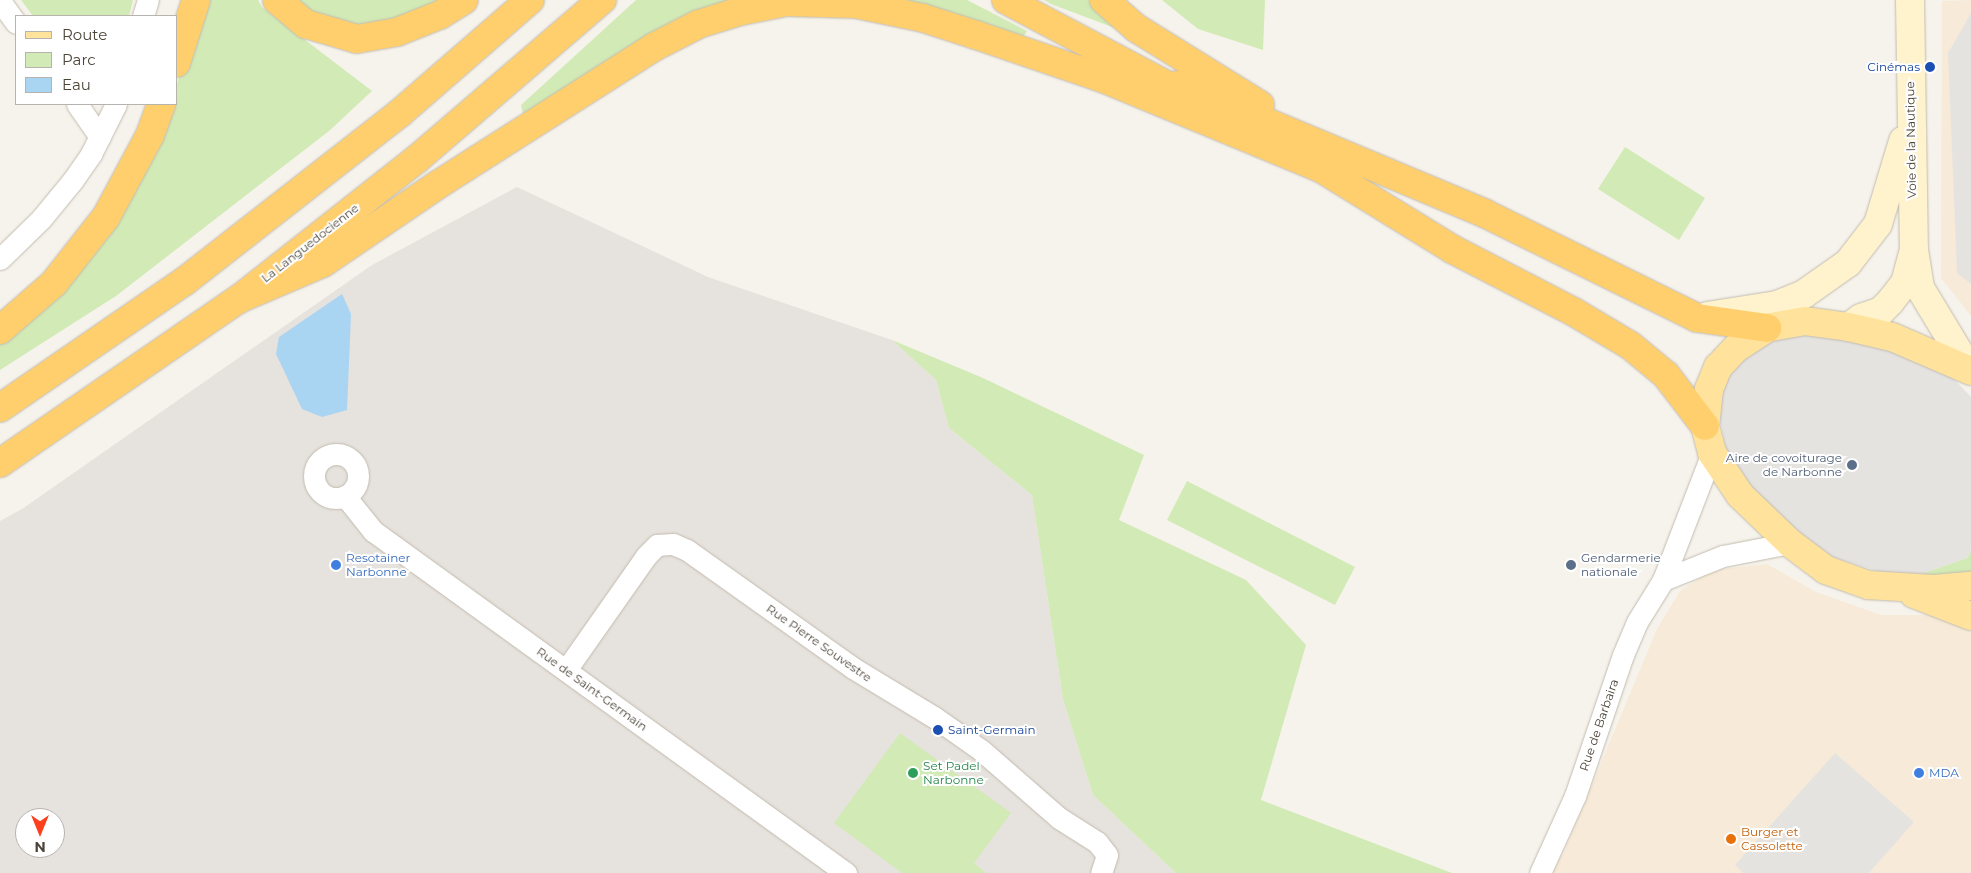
<!DOCTYPE html>
<meta charset="utf-8">
<style>
body{margin:0}
#map{position:relative;width:1971px;height:873px;overflow:hidden;background:#f6f3ec;font-family:Montserrat,sans-serif}
div>[style]{position:absolute}
.commercial>*{inset:0;background:#f7ead8}
.industrial>*{inset:0;background:#e6e2dd}
.green>*{inset:0;background:#d2eab5}
.parking>*{inset:0;background:#e5e3e0}
.water>*{inset:0;background:#a9d4f2}
.roads{filter:drop-shadow(0 0 1px #c2bbae) drop-shadow(0 0 1px #c2bbae)}
.street>*{height:21px;margin:-10.5px;padding:0 10.5px;transform-origin:10.5px;border-radius:10.5px;background:#fff}
.street>.ring{margin:-10.5px;padding:0;box-sizing:content-box;background:none;border:21px solid #fff;border-radius:50%}
.secondary>*{height:28px;margin:-14px;padding:0 14px;transform-origin:14px;border-radius:14px;background:#fff3cd}
.primary>*{height:28px;margin:-14px;padding:0 14px;transform-origin:14px;border-radius:14px;background:#ffe39c}
.highway>*{height:28px;margin:-14px;padding:0 14px;transform-origin:14px;border-radius:14px;background:#ffcf6e}
.dots>*{width:14px;height:14px;translate:-50% -50%;box-sizing:border-box;border:2px solid #fff;border-radius:50%}
span{translate:-50% -50%;white-space:nowrap;text-align:center;line-height:1.15;-webkit-text-stroke:4px #fff;paint-order:stroke}
.transit-label{font-size:12px;color:#164399}
.right{translate:-100% -50%;text-align:right}
.left{translate:0 -50%;text-align:left}
.street-label{font-size:12px;color:#4b4439}
.service-label{font-size:12px;color:#4e5e75}
.shop-label{font-size:12px;color:#366cbe}
.leisure-label{font-size:12px;color:#27864d}
.food-label{font-size:12px;color:#c56008}
.legend{position:absolute;left:15px;top:15px;width:162px;height:90px;box-sizing:border-box;background:#fff;border:1px solid #b7b4b0;margin:0;padding:6px 9px;list-style:none;font-size:15px;color:#4b4439}
.legend li{display:flex;align-items:center;gap:10px;height:25px}
.legend b{width:25px;border:1px solid #b7b4b0}
.north{position:absolute;left:15px;top:808px;width:50px;height:50px;box-sizing:border-box;background:#fff;border:1px solid #b7b4b0;border-radius:50%;rotate:180deg;font-size:14px;font-weight:700;line-height:20px;text-align:center;color:#4b4439}
.north::after{content:'';display:block;margin:auto;width:18px;height:22px;background:#fc3f1d;clip-path:polygon(50% 0,100% 100%,50% 72%,0 100%)}
</style>
<div id="map">
<div class="commercial">
<i style="clip-path:polygon(1971px 0,1971px 316px,1941px 278px,1942px 1px)"></i>
<i style="clip-path:polygon(1767px 564px,1816px 592px,1881px 615px,1931px 615px,1971px 631px,1971px 873px,1547px 873px,1563px 854px,1657px 629px,1680px 591px,1712px 570px)"></i>
</div>
<div class="industrial">
<i style="clip-path:polygon(evenodd,517px 187px,708px 277px,892px 340px,936px 380px,949px 428px,1032px 495px,1063px 699px,1093px 795px,1176px 873px,0 873px,0 521px,22px 509px,372px 265px,517px 187px,25px 818px,55px 818px,55px 848px,25px 848px,25px 818px)"></i>
</div>
<div class="green">
<i style="clip-path:polygon(21px 0,133px 0,129px 16px,33px 16px)"></i>
<i style="clip-path:polygon(205px 0,258px 0,262px 7px,372px 91px,329px 131px,116px 296px,0 370px,0 341px,60px 289px,170px 104px,176px 104px,176px 86px)"></i>
<i style="clip-path:polygon(294px 0,444px 0,394px 22px,357px 28px,312px 14px)"></i>
<i style="clip-path:polygon(636px 0,752px 0,650px 40px,523px 114px,521px 105px)"></i>
<i style="clip-path:polygon(878px 0,967px 0,1027px 31px,1024px 36px)"></i>
<i style="clip-path:polygon(1044px 0,1089px 0,1120px 30px,1051px 4px)"></i>
<i style="clip-path:polygon(1162px 0,1265px 0,1263px 50px,1198px 29px)"></i>
<i style="clip-path:polygon(1625px 147px,1705px 198px,1679px 240px,1598px 189px)"></i>
<i style="clip-path:polygon(892px 340px,983px 378px,1144px 455px,1119px 520px,1246px 580px,1306px 645px,1261px 800px,1452px 873px,1176px 873px,1093px 795px,1063px 699px,1032px 495px,949px 428px,936px 380px)"></i>
<i style="clip-path:polygon(1187px 481px,1355px 567px,1335px 605px,1167px 520px)"></i>
<i style="clip-path:polygon(1971px 551px,1971px 572px,1912px 577px,1967px 558px)"></i>
<i style="clip-path:polygon(900px 733px,1011px 813px,974px 863px,986px 873px,902px 873px,834px 823px)"></i>
</div>
<div class="parking">
<i style="clip-path:polygon(1971px 13px,1971px 284px,1957px 273px,1948px 53px)"></i>
<i style="clip-path:polygon(1827px 334px,1914px 356px,1951px 376px,1971px 397px,1971px 551px,1967px 558px,1912px 577px,1887px 574px,1828px 556px,1806px 542px,1740px 476px,1727px 454px,1717px 406px,1726px 376px,1761px 343px,1793px 335px)"></i>
<i style="clip-path:polygon(1835px 753px,1914px 822px,1869px 873px,1743px 873px,1735px 865px)"></i>
</div>
<div class="water">
<i style="clip-path:polygon(342px 294px,351px 314px,347px 410px,322px 417px,302px 409px,276px 354px,279px 337px)"></i>
</div>
<div class="roads">
<div class="street">
<i style="left:0;top:1px;width:27px;rotate:54deg"></i>
<i style="left:143px;top:16px;width:17px;rotate:-73deg"></i>
<i style="left:77px;top:104px;width:40px;rotate:55.1deg"></i>
<i style="left:0;top:259px;width:57px;rotate:-44.3deg"></i>
<i style="left:41px;top:219px;width:50px;rotate:-50.6deg"></i>
<i style="left:73px;top:180px;width:32px;rotate:-55deg"></i>
<i style="left:91px;top:154px;width:56px;rotate:-63.4deg"></i>
<i class="ring" style="left:314px;top:454px;width:23px;height:23px"></i>
<i style="left:345px;top:496px;width:45px;rotate:51.3deg"></i>
<i style="left:373px;top:531px;width:584px;rotate:35.87deg"></i>
<i style="left:1663px;top:580px;width:65px;rotate:-21.8deg"></i>
<i style="left:1723px;top:556px;width:68px;rotate:-11deg"></i>
<i style="left:566px;top:670px;width:139px;rotate:-54.9deg"></i>
<i style="left:646px;top:556px;width:16px;rotate:-45deg"></i>
<i style="left:657px;top:545px;width:16px;rotate:-4deg"></i>
<i style="left:673px;top:544px;width:15px;rotate:23deg"></i>
<i style="left:687px;top:550px;width:204px;rotate:35.4deg"></i>
<i style="left:853px;top:668px;width:95px;rotate:31.2deg"></i>
<i style="left:934px;top:717px;width:57px;rotate:35.1deg"></i>
<i style="left:981px;top:750px;width:103px;rotate:41.1deg"></i>
<i style="left:1059px;top:818px;width:45px;rotate:32.3deg"></i>
<i style="left:1097px;top:842px;width:16px;rotate:52deg"></i>
<i style="left:1107px;top:855px;width:19px;rotate:108deg"></i>
<i style="left:1540px;top:873px;width:85px;rotate:-65.6deg"></i>
<i style="left:1575px;top:796px;width:149px;rotate:-71.2deg"></i>
<i style="left:1623px;top:655px;width:36px;rotate:-67deg"></i>
<i style="left:1637px;top:622px;width:49px;rotate:-58.2deg"></i>
<i style="left:1663px;top:580px;width:136px;rotate:-68.9deg"></i>
</div>
<div class="secondary">
<i style="left:1910px;top:0;width:250px;rotate:89.1deg"></i>
<i style="left:1914px;top:250px;width:38px;rotate:81deg"></i>
<i style="left:1920px;top:288px;width:95px;rotate:58.8deg"></i>
<i style="left:1707px;top:316px;width:71px;rotate:-8.9deg"></i>
<i style="left:1777px;top:305px;width:29px;rotate:-22deg"></i>
<i style="left:1804px;top:294px;width:54px;rotate:-35.2deg"></i>
<i style="left:1848px;top:263px;width:49px;rotate:-52.4deg"></i>
<i style="left:1878px;top:224px;width:87px;rotate:-73.2deg"></i>
<i style="left:1849px;top:327px;width:15px;rotate:-37deg"></i>
<i style="left:1861px;top:318px;width:21px;rotate:-19deg"></i>
<i style="left:1881px;top:311px;width:13px;rotate:-45deg"></i>
<i style="left:1890px;top:302px;width:24px;rotate:-52deg"></i>
<i style="left:1905px;top:283px;width:30px;rotate:-75deg"></i>
</div>
<div class="primary">
<i style="left:1971px;top:371px;width:86px;rotate:-156.7deg"></i>
<i style="left:1892px;top:337px;width:44px;rotate:-166.9deg"></i>
<i style="left:1849px;top:327px;width:44px;rotate:-172.2deg"></i>
<i style="left:1805px;top:321px;width:39px;rotate:170deg"></i>
<i style="left:1767px;top:328px;width:37px;rotate:147deg"></i>
<i style="left:1736px;top:348px;width:26px;rotate:133deg"></i>
<i style="left:1718px;top:367px;width:24px;rotate:112deg"></i>
<i style="left:1709px;top:389px;width:37px;rotate:96deg"></i>
<i style="left:1705px;top:426px;width:28px;rotate:75deg"></i>
<i style="left:1712px;top:453px;width:50px;rotate:56.3deg"></i>
<i style="left:1740px;top:495px;width:69px;rotate:43.8deg"></i>
<i style="left:1790px;top:543px;width:45px;rotate:36.9deg"></i>
<i style="left:1826px;top:570px;width:45px;rotate:19.7deg"></i>
<i style="left:1868px;top:585px;width:66px;rotate:3.5deg"></i>
<i style="left:1934px;top:589px;width:37px;rotate:-5deg"></i>
<i style="left:1914px;top:594px;width:61px;rotate:21.1deg"></i>
</div>
<div class="highway">
<i style="left:277px;top:0;width:38px;rotate:40deg"></i>
<i style="left:306px;top:24px;width:53px;rotate:16.4deg"></i>
<i style="left:357px;top:39px;width:41px;rotate:-9.9deg"></i>
<i style="left:397px;top:32px;width:46px;rotate:-21.6deg"></i>
<i style="left:440px;top:15px;width:28px;rotate:-32deg"></i>
<i style="left:1006px;top:0;width:212px;rotate:27.9deg"></i>
<i style="left:1104px;top:0;width:43px;rotate:41.2deg"></i>
<i style="left:1136px;top:28px;width:146px;rotate:31.8deg"></i>
<i style="left:176px;top:63px;width:66px;rotate:-72.4deg"></i>
<i style="left:1178px;top:85px;width:332px;rotate:22.7deg"></i>
<i style="left:1484px;top:213px;width:237px;rotate:26.2deg"></i>
<i style="left:1697px;top:318px;width:71px;rotate:8.1deg"></i>
<i style="left:1314px;top:164px;width:162px;rotate:31.6deg"></i>
<i style="left:1452px;top:249px;width:137px;rotate:27.3deg"></i>
<i style="left:1574px;top:312px;width:66px;rotate:30.8deg"></i>
<i style="left:1631px;top:346px;width:45px;rotate:39.6deg"></i>
<i style="left:1666px;top:375px;width:64px;rotate:52.6deg"></i>
<i style="left:239px;top:299px;width:91px;rotate:-23.2deg"></i>
<i style="left:323px;top:263px;width:140px;rotate:-34.3deg"></i>
<i style="left:439px;top:184px;width:255px;rotate:-32.5deg"></i>
<i style="left:654px;top:47px;width:51px;rotate:-27.1deg"></i>
<i style="left:699px;top:24px;width:44px;rotate:-17.2deg"></i>
<i style="left:741px;top:11px;width:46px;rotate:-11.3deg"></i>
<i style="left:786px;top:2px;width:70px;rotate:1.6deg"></i>
<i style="left:856px;top:4px;width:68px;rotate:11.8deg"></i>
<i style="left:923px;top:18px;width:56px;rotate:17.8deg"></i>
<i style="left:976px;top:35px;width:133px;rotate:18.8deg"></i>
<i style="left:1102px;top:78px;width:247px;rotate:22.4deg"></i>
<i style="left:0;top:330px;width:72px;rotate:-41deg"></i>
<i style="left:54px;top:283px;width:84px;rotate:-51.8deg"></i>
<i style="left:106px;top:217px;width:93px;rotate:-61.8deg"></i>
<i style="left:150px;top:135px;width:33px;rotate:-70deg"></i>
<i style="left:0;top:408px;width:224px;rotate:-34.5deg"></i>
<i style="left:185px;top:281px;width:273px;rotate:-38deg"></i>
<i style="left:400px;top:113px;width:172px;rotate:-41deg"></i>
<i style="left:0;top:463px;width:290px;rotate:-34.5deg"></i>
<i style="left:239px;top:299px;width:226px;rotate:-38.2deg"></i>
<i style="left:417px;top:159px;width:244px;rotate:-40.7deg"></i>
</div>
</div>
<div class="dots">
<i style="left:1930px;top:67px;background:#1a4fb4"></i>
<i style="left:1852px;top:465px;background:#5c6f8a"></i>
<i style="left:336px;top:565px;background:#3f7fe0"></i>
<i style="left:1571px;top:565px;background:#5c6f8a"></i>
<i style="left:938px;top:730px;background:#1a4fb4"></i>
<i style="left:913px;top:773px;background:#2e9e5b"></i>
<i style="left:1919px;top:773px;background:#3f7fe0"></i>
<i style="left:1731px;top:839px;background:#e8710a"></i>
</div>
<div class="transit-label">
<span class="right" style="left:1920px;top:67px">Cinémas</span>
<span class="left" style="left:948px;top:730px">Saint-Germain</span>
</div>
<div class="street-label">
<span style="left:1911px;top:140px;rotate:-91deg">Voie de la Nautique</span>
<span style="left:310px;top:243px;rotate:-38deg">La Languedocienne</span>
<span style="left:819px;top:643px;rotate:35deg">Rue Pierre Souvestre</span>
<span style="left:592px;top:689px;rotate:36deg">Rue de Saint-Germain</span>
<span style="left:1599px;top:725px;rotate:-71deg">Rue de Barbaira</span>
</div>
<div class="service-label">
<span class="right" style="left:1842px;top:465px">Aire de covoiturage<br>de Narbonne</span>
<span class="left" style="left:1581px;top:565px">Gendarmerie<br>nationale</span>
</div>
<div class="shop-label">
<span class="left" style="left:346px;top:565px">Resotainer<br>Narbonne</span>
<span class="left" style="left:1929px;top:773px">MDA</span>
</div>
<div class="leisure-label">
<span class="left" style="left:923px;top:773px">Set Padel<br>Narbonne</span>
</div>
<div class="food-label">
<span class="left" style="left:1741px;top:839px">Burger et<br>Cassolette</span>
</div>
<ul class="legend">
<li><b style="height:6px;background:#ffe39c"></b>Route</li>
<li><b style="height:14px;background:#d2eab5"></b>Parc</li>
<li><b style="height:14px;background:#a9d4f2"></b>Eau</li>
</ul>
<div class="north">N</div>
</div>
